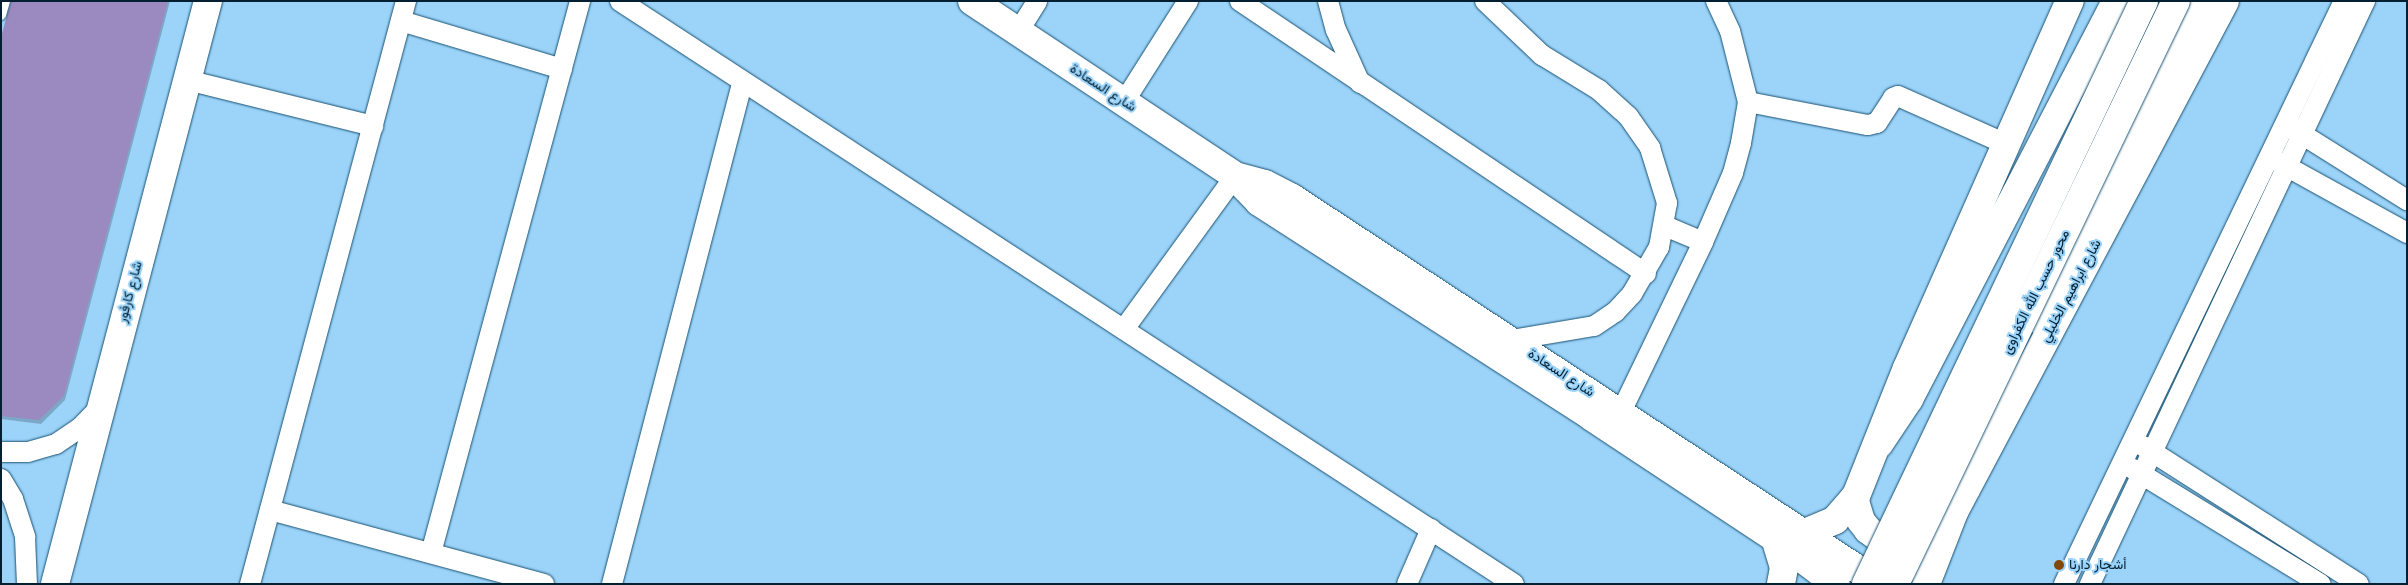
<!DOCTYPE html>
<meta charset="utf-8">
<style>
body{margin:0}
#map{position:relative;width:2408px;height:585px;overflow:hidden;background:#9bd3f9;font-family:"Fira Sans",Vazirmatn,sans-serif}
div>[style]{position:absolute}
.shadow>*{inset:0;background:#0003}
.building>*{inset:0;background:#9b8ac0}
.roads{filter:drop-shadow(0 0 1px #195171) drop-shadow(0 0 1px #195171)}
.lane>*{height:10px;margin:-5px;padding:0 5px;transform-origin:5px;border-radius:5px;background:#fff}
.street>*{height:20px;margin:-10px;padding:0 10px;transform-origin:10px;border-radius:10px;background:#fff}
.secondary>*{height:28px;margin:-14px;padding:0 14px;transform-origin:14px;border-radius:14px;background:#fff}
.primary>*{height:28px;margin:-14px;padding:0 14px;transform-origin:14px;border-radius:14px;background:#fff}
.bridges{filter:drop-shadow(0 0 1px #195171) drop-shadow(0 0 1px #195171)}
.primary-bridge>*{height:28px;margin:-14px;padding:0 14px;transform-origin:14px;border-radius:14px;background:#fff}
.dots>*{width:14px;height:14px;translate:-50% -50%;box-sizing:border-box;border:2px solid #9bd3f9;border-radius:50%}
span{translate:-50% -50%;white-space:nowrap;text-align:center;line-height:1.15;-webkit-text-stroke:4px #9bd3f9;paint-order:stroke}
.street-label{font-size:14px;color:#021f31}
.poi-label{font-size:14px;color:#021f31}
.left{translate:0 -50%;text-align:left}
.frame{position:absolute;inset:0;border:2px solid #021f31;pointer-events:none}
</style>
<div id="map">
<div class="shadow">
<i style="clip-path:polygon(12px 1px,170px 1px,65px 400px,41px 424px,1px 419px,1px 41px)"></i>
</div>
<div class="building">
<i style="clip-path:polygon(11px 1px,168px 1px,64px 396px,39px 420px,1px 416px,1px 37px)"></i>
</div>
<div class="roads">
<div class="lane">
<i style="left:1px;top:15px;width:15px;rotate:-74deg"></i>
</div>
<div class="street">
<i style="left:620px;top:1px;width:1067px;rotate:33.11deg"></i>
<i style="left:1240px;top:1px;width:489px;rotate:33.9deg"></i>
<i style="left:1328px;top:1px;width:30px;rotate:75deg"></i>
<i style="left:1336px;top:30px;width:58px;rotate:65.6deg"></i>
<i style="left:1485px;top:1px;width:79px;rotate:43.5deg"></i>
<i style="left:1542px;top:55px;width:67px;rotate:31.6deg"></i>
<i style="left:1599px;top:90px;width:39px;rotate:42deg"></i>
<i style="left:1628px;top:116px;width:39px;rotate:55deg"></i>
<i style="left:1650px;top:148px;width:58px;rotate:72.8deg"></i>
<i style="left:1667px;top:203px;width:45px;rotate:100.3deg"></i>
<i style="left:1659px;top:247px;width:54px;rotate:119.9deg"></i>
<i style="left:1632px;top:294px;width:25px;rotate:133deg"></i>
<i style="left:1615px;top:312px;width:25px;rotate:146deg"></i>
<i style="left:1594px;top:326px;width:84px;rotate:170.4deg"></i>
<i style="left:401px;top:21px;width:168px;rotate:16.6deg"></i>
<i style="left:1018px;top:32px;width:36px;rotate:-58deg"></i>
<i style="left:187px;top:80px;width:192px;rotate:13.9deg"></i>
<i style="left:1124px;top:102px;width:120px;rotate:-57.6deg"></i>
<i style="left:1748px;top:102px;width:122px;rotate:10.9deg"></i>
<i style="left:1868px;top:125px;width:9px;rotate:-13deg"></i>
<i style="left:1877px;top:123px;width:30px;rotate:-57deg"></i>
<i style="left:1893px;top:98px;width:5px;rotate:-22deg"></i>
<i style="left:1898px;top:96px;width:118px;rotate:24deg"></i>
<i style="left:2292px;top:128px;width:136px;rotate:32.1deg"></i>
<i style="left:2275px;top:160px;width:151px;rotate:28.9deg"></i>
<i style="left:1665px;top:226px;width:41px;rotate:22.8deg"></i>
<i style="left:1124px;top:329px;width:189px;rotate:-54deg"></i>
<i style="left:1621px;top:412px;width:189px;rotate:-64.2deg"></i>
<i style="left:1703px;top:242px;width:75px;rotate:-66.5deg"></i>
<i style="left:1733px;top:173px;width:31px;rotate:-75deg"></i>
<i style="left:1741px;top:143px;width:42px;rotate:-80.3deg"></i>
<i style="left:1748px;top:102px;width:73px;rotate:-104.2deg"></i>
<i style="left:1730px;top:31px;width:33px;rotate:-115deg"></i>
<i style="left:2143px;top:446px;width:256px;rotate:32.6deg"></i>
<i style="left:1px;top:452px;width:27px"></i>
<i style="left:28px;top:452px;width:29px;rotate:-16deg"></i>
<i style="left:56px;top:444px;width:29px;rotate:-34deg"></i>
<i style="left:80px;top:428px;width:29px;rotate:-46deg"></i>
<i style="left:2133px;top:469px;width:220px;rotate:31.5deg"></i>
<i style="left:1px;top:479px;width:23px;rotate:59deg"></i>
<i style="left:13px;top:499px;width:40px;rotate:72deg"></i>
<i style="left:25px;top:537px;width:47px;rotate:87.6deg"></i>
<i style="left:270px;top:510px;width:284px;rotate:15.1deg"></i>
<i style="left:431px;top:553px;width:572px;rotate:-74.89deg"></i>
<i style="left:250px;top:584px;width:604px;rotate:-75.02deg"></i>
<i style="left:612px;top:584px;width:517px;rotate:-75.43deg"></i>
<i style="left:1407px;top:584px;width:60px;rotate:-66.4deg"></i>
<i style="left:2064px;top:584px;width:647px;rotate:-64.35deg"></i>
<i style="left:2090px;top:584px;width:645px;rotate:-64.75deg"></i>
</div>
<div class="secondary">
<i style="left:972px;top:1px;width:316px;rotate:33.6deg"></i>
<i style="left:1235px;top:176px;width:31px;rotate:15deg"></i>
<i style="left:1265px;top:184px;width:30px;rotate:27deg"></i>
<i style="left:1292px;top:198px;width:703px;rotate:33.28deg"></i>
<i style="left:1239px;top:181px;width:29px;rotate:46deg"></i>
<i style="left:1259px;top:202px;width:396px;rotate:32.8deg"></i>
<i style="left:1592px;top:417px;width:219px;rotate:33.5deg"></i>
<i style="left:1775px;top:538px;width:76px;rotate:37deg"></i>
<i style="left:1854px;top:498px;width:24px;rotate:73deg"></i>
<i style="left:1861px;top:521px;width:11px;rotate:52deg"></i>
<i style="left:1868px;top:530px;width:24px;rotate:36deg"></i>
<i style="left:1887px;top:544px;width:23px;rotate:13deg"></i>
<i style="left:1805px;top:533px;width:33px;rotate:-23deg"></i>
<i style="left:1835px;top:520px;width:32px;rotate:-49deg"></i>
<i style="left:1856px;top:496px;width:138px;rotate:-68.3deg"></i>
<i style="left:1907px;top:368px;width:402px;rotate:-66.1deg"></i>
<i style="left:1775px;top:538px;width:31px;rotate:73deg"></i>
<i style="left:1784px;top:568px;width:16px;rotate:101deg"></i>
<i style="left:55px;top:584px;width:603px;rotate:-75.3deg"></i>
<i style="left:1926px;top:584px;width:77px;rotate:-68.7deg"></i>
<i style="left:1954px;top:512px;width:578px;rotate:-62.06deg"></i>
</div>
<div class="primary">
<i style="left:2037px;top:319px;width:359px;rotate:-62.4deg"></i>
<i style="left:1879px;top:444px;width:54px;rotate:-56.3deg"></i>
<i style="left:1909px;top:399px;width:449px;rotate:-62.5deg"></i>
<i style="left:1966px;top:488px;width:89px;rotate:-71.6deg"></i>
</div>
</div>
<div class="bridges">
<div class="primary-bridge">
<i style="left:1866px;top:584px;width:646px;rotate:-64.51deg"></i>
<i style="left:1895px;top:584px;width:647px;rotate:-64.27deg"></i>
</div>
</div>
<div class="dots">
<i style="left:2059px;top:565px;background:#844704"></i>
</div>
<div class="street-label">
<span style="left:1103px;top:88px;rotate:33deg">شارع السعادة</span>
<span style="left:2071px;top:291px;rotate:-62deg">شارع ابراهيم الخليلي</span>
<span style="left:130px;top:292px;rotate:-75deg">شارع كارفور</span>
<span style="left:2036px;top:292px;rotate:-64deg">محور حسب الله الكفراوى</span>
<span style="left:1561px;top:373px;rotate:33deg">شارع السعادة</span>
</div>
<div class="poi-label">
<span class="left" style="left:2069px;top:565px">أشجار دارنا</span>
</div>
<div class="frame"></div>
</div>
